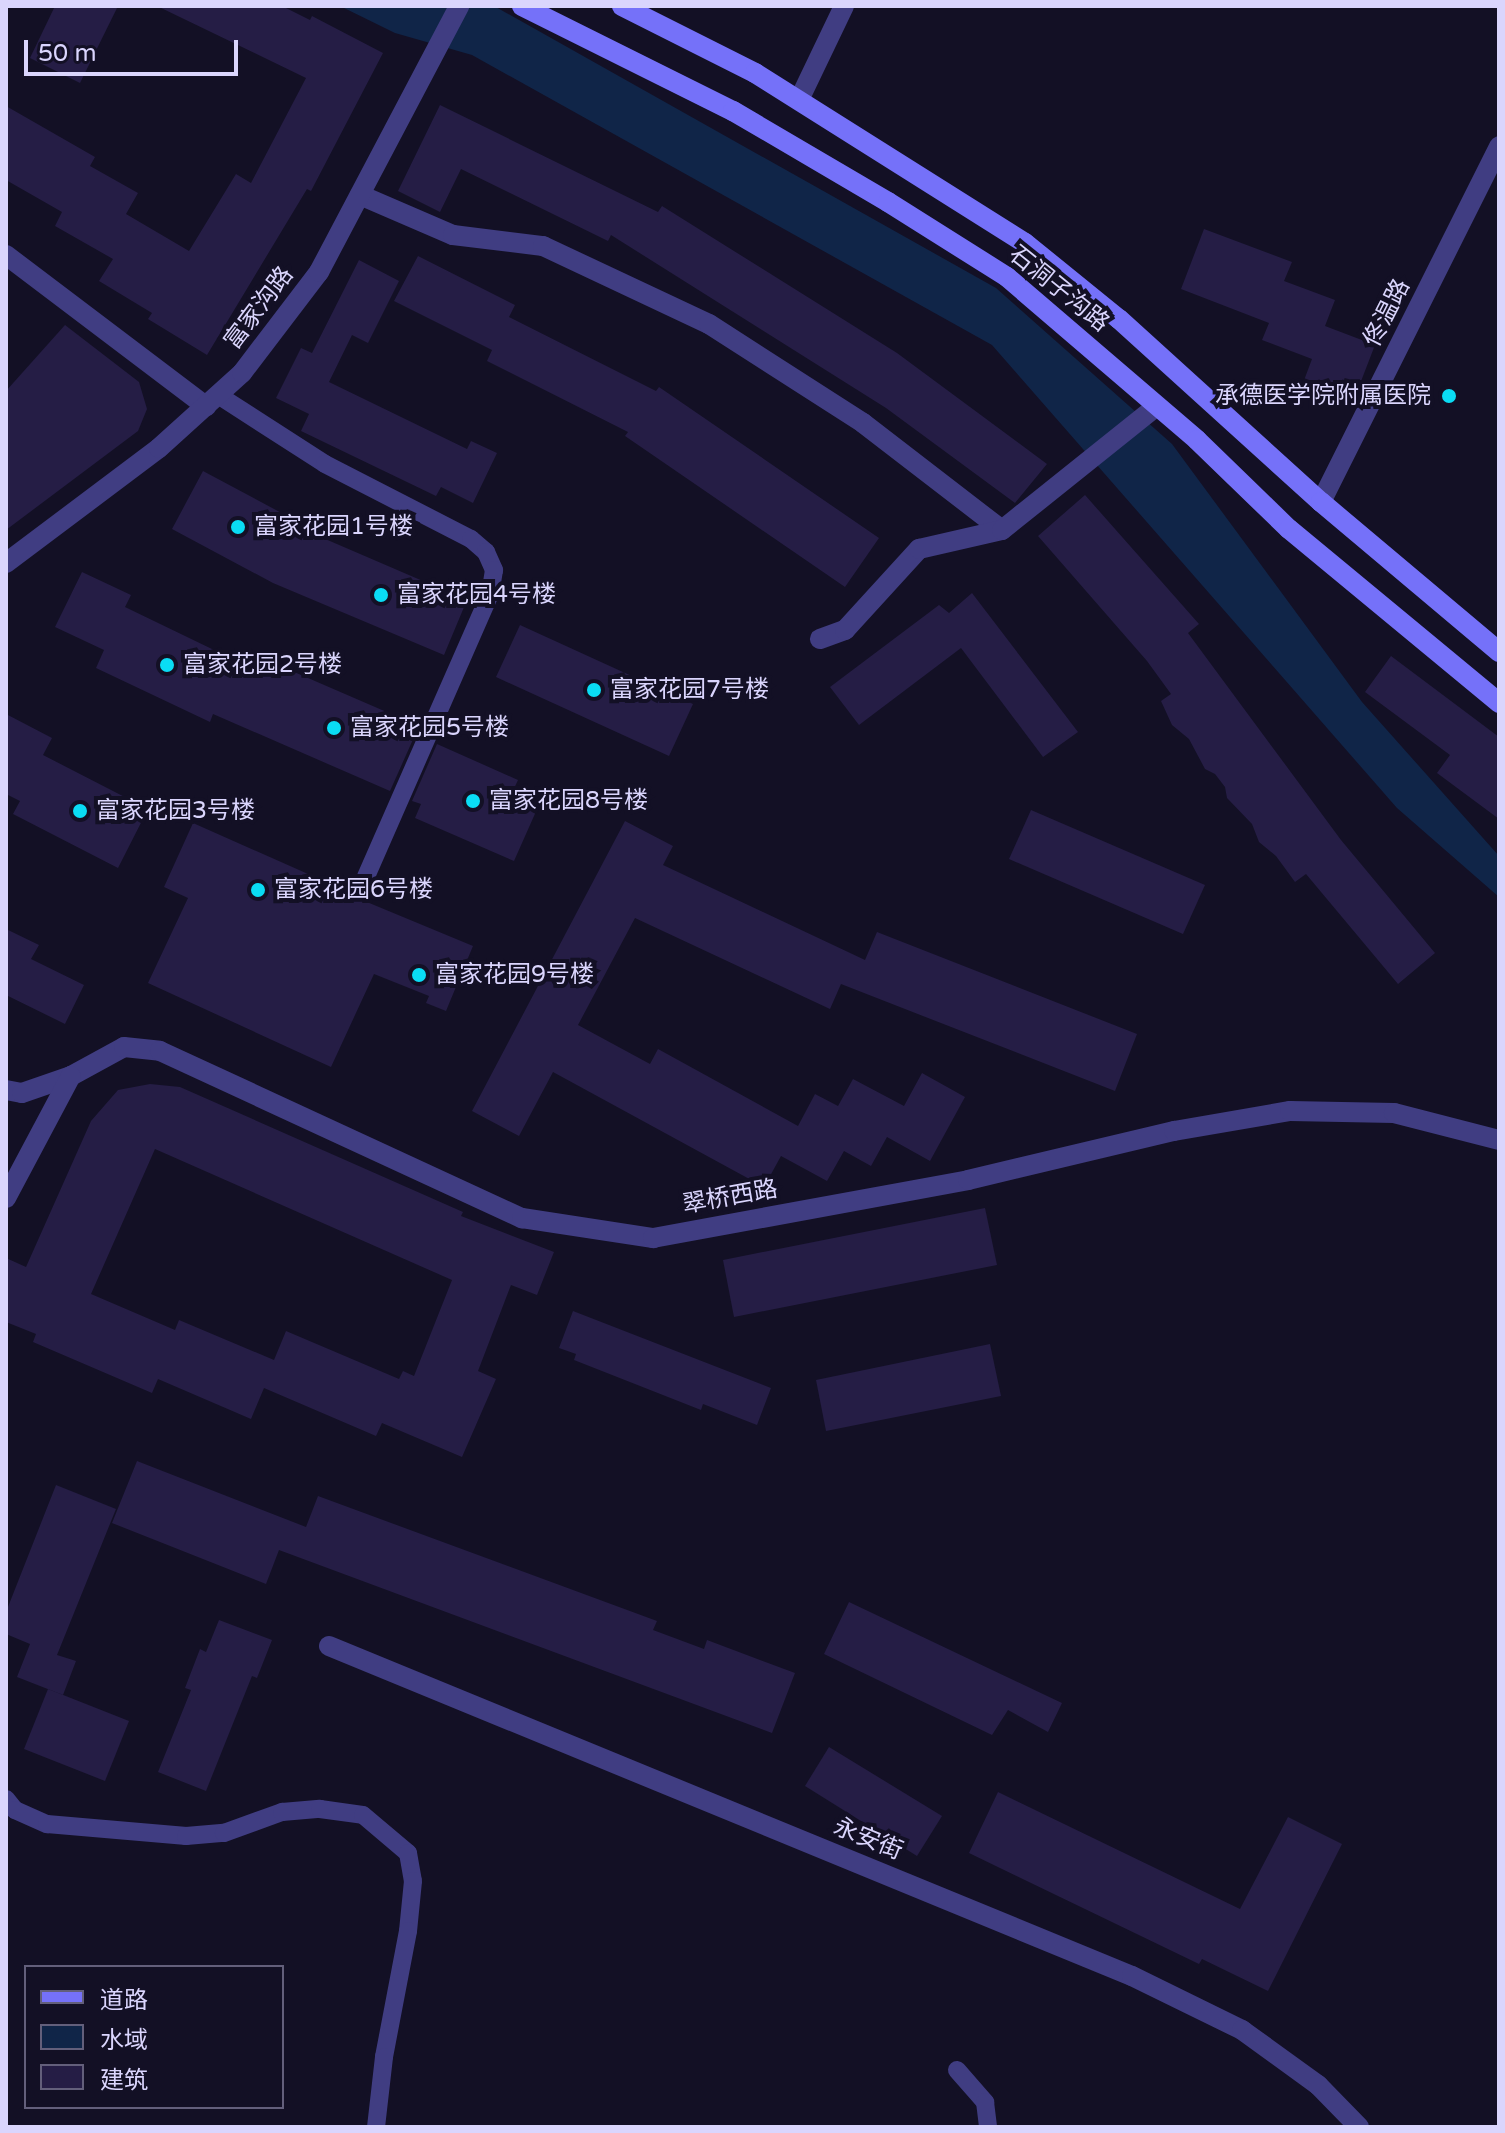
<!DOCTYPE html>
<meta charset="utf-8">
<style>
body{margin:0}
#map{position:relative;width:1505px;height:2133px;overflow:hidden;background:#131025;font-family:"Varela Round","Noto Sans SC",sans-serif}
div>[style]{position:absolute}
.water>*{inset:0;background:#102548}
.building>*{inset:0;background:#251d45}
.lane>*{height:18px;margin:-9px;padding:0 9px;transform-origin:9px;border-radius:9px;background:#403d82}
.street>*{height:20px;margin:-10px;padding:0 10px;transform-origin:10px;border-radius:10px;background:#403d82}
.secondary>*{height:20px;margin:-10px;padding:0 10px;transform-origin:10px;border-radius:10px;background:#7571f9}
.dots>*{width:22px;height:22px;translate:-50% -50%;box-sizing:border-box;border:4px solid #131025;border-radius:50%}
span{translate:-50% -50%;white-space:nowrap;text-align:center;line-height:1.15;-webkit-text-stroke:8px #131025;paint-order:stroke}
.street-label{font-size:24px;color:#dad5fd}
.poi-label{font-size:24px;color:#dad5fd}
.right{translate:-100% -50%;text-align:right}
.left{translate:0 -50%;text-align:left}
.frame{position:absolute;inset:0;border:8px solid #dad5fd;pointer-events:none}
.legend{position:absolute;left:24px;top:1965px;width:260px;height:144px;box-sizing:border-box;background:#131025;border:2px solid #635f7b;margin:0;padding:10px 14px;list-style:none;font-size:24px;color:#dad5fd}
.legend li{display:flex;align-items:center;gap:16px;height:40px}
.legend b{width:40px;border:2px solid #635f7b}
.scale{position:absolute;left:24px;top:40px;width:214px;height:36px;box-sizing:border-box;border:4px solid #dad5fd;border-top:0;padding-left:10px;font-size:24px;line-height:28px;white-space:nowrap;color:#dad5fd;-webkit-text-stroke:6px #131025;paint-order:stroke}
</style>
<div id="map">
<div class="water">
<i style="clip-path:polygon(340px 6px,494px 6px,996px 288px,1172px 444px,1362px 702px,1499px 856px,1499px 897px,1397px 808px,992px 345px,472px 55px,395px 33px)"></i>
</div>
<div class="building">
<i style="clip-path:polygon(55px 6px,118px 6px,80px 83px,30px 58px)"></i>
<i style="clip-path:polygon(157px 6px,282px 6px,310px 20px,312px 16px,383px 53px,311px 191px,307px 189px,207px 355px,148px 319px,152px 313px,99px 281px,113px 259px,55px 226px,62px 212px,6px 180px,6px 106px,95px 157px,90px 166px,138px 193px,126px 214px,189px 251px,236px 174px,251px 183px,306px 78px)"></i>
<i style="clip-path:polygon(440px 105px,658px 212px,662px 206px,897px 353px,1047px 464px,1015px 503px,886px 408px,611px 235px,608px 241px,461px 169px,440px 212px,398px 191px)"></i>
<i style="clip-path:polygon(1204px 229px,1292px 262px,1284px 281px,1335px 300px,1325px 326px,1375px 345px,1353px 402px,1303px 383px,1312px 359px,1262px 340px,1269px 323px,1181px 289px)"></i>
<i style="clip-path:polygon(418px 256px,515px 305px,509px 317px,656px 391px,659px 387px,879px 538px,845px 587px,625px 436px,628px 432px,487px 361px,492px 350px,394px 301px)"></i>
<i style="clip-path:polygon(359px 260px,399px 281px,368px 343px,352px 335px,329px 382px,467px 449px,471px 441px,497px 453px,473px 503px,441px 487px,436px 496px,301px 431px,309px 414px,276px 398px,301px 348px,312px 353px)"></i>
<i style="clip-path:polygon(65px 325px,139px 382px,147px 409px,138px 431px,6px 530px,6px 391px)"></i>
<i style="clip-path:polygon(203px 471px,304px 525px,302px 529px,467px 600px,444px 655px,273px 583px,172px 529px)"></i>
<i style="clip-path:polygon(1085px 495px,1199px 624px,1188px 633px,1341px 840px,1435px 953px,1398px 984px,1306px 874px,1295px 882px,1276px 856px,1259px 842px,1252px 824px,1227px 798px,1225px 787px,1215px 774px,1205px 769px,1189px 739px,1172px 725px,1161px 701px,1171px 694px,1147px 661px,1038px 536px)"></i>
<i style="clip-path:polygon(82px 572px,131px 595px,125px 607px,266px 675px,271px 662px,419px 726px,390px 791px,213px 714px,210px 722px,96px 668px,104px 650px,55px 627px)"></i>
<i style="clip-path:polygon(972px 593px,1078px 732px,1043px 757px,961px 648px,859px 725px,830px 687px,939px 605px,949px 613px)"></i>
<i style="clip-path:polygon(520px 625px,693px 704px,669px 756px,496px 677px)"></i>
<i style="clip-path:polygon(1391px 656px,1499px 737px,1499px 819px,1437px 773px,1450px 755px,1365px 692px)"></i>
<i style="clip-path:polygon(6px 714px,52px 738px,43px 755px,148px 809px,118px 868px,13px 814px,20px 801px,6px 794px)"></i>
<i style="clip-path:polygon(437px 744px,518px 780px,511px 795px,538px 807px,514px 861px,415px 818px,421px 804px,412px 801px)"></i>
<i style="clip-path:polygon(1031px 810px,1205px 885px,1183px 934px,1009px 859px)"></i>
<i style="clip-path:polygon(625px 821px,673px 846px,663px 865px,865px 960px,877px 932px,1137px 1034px,1115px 1091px,841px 984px,830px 1009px,635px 918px,578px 1025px,650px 1064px,658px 1049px,798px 1126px,815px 1094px,838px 1106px,853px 1079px,904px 1106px,922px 1073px,965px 1097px,930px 1161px,887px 1137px,871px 1166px,844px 1151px,827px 1181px,781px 1156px,764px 1187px,553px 1072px,519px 1136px,472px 1111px)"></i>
<i style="clip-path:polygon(193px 823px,351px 893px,350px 895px,473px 946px,446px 1011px,426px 1003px,429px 996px,374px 974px,331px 1067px,148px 983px,188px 898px,164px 887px)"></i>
<i style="clip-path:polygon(6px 929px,39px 945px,31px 959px,84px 985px,65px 1024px,6px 995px)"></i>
<i style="clip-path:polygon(evenodd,150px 1084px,180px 1087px,463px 1212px,461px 1216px,554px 1252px,537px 1295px,511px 1285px,478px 1371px,496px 1379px,462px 1457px,382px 1423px,376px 1436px,264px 1388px,251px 1419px,158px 1379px,152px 1393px,33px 1342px,36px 1334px,6px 1322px,6px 1258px,26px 1267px,91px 1121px,118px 1090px,150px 1084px,155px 1149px,452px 1280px,414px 1376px,403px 1371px,399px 1379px,286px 1331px,274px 1360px,179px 1320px,175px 1330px,91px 1294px,155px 1149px)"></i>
<i style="clip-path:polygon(985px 1208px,997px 1265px,734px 1317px,723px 1260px)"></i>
<i style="clip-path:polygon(573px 1311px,771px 1388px,757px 1425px,703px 1404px,701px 1410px,574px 1360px,576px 1354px,559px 1348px)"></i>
<i style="clip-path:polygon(990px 1344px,1001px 1396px,826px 1431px,816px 1380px)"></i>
<i style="clip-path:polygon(137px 1461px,306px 1527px,318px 1496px,657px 1621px,653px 1630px,704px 1649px,707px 1640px,795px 1673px,772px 1733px,279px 1550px,266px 1584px,112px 1523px)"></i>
<i style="clip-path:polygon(56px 1485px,116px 1509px,57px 1655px,76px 1661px,63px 1695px,17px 1677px,30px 1644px,6px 1634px,6px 1612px)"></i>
<i style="clip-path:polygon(849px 1602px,1062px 1703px,1048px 1732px,1008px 1710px,992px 1735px,824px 1654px)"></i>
<i style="clip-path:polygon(219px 1620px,272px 1640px,257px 1678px,252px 1676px,206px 1791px,158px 1772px,191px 1690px,185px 1688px,200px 1649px,206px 1652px)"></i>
<i style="clip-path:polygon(48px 1689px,129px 1721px,105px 1781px,24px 1749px)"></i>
<i style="clip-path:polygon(829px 1747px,942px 1816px,917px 1856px,805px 1786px)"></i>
<i style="clip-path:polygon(998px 1792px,1240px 1909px,1288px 1817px,1342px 1844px,1268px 1991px,1202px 1959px,1199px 1964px,969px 1853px)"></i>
</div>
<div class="lane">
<i style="left:218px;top:395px;width:127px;rotate:32.8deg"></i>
<i style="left:325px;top:464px;width:164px;rotate:27.2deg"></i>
<i style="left:471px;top:539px;width:20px;rotate:41deg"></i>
<i style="left:486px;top:552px;width:20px;rotate:66deg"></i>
<i style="left:494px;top:570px;width:24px;rotate:99deg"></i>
<i style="left:490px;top:594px;width:308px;rotate:113.7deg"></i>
<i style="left:6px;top:1799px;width:14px;rotate:51deg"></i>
<i style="left:15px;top:1810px;width:35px;rotate:24deg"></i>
<i style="left:47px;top:1824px;width:140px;rotate:4.9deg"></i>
<i style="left:186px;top:1836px;width:38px;rotate:-5deg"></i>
<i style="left:224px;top:1833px;width:62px;rotate:-19.9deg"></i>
<i style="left:282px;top:1812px;width:38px;rotate:-5deg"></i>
<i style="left:320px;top:1809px;width:43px;rotate:7.9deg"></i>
<i style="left:363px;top:1815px;width:59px;rotate:40.2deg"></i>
<i style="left:408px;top:1853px;width:28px;rotate:80deg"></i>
<i style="left:413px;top:1881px;width:50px;rotate:95.7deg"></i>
<i style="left:408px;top:1931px;width:128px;rotate:100.8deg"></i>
<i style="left:384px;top:2057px;width:70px;rotate:96.5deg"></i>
<i style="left:957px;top:2070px;width:43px;rotate:48.8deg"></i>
<i style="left:985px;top:2102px;width:25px;rotate:83deg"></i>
</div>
<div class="street">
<i style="left:799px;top:100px;width:104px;rotate:-64.4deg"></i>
<i style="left:360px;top:195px;width:101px;rotate:23.3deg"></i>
<i style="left:453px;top:235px;width:91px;rotate:7deg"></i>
<i style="left:543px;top:246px;width:183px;rotate:25.2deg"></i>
<i style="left:709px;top:324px;width:183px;rotate:32.7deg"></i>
<i style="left:863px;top:423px;width:175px;rotate:37.6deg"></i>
<i style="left:6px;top:255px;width:251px;rotate:37.1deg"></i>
<i style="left:1321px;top:502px;width:398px;rotate:-63.4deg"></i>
<i style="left:6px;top:563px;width:191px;rotate:-36.9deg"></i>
<i style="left:159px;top:448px;width:112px;rotate:-42.1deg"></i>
<i style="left:242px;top:373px;width:127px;rotate:-52.7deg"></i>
<i style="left:319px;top:272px;width:301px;rotate:-62.2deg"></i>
<i style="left:820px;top:639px;width:27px;rotate:-20deg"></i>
<i style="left:845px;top:630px;width:110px;rotate:-47.6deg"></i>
<i style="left:919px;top:549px;width:85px;rotate:-12.9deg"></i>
<i style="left:1002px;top:530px;width:198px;rotate:-38.7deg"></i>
<i style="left:6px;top:1090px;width:16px;rotate:11deg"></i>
<i style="left:22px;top:1093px;width:52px;rotate:-19.1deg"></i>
<i style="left:71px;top:1076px;width:60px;rotate:-28.7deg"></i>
<i style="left:124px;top:1047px;width:36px;rotate:6deg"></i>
<i style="left:160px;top:1051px;width:399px;rotate:24.8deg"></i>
<i style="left:522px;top:1218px;width:133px;rotate:8.7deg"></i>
<i style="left:653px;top:1238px;width:320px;rotate:-10.4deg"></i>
<i style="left:968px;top:1180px;width:212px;rotate:-13.4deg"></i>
<i style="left:1174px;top:1131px;width:118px;rotate:-9.8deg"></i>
<i style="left:1290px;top:1111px;width:104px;rotate:1.1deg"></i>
<i style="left:1394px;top:1113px;width:108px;rotate:14.4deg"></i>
<i style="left:6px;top:1198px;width:138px;rotate:-62deg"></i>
<i style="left:329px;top:1646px;width:868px;rotate:22.34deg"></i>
<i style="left:1132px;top:1976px;width:123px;rotate:26.1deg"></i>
<i style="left:1242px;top:2030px;width:94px;rotate:35.9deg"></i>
<i style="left:1318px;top:2085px;width:59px;rotate:45.7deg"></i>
</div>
<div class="secondary">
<i style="left:522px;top:6px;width:236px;rotate:26.5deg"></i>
<i style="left:733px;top:111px;width:180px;rotate:30.4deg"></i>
<i style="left:888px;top:202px;width:141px;rotate:32.2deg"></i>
<i style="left:1007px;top:277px;width:250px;rotate:40.6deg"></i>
<i style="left:1197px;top:440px;width:128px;rotate:44.1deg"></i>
<i style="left:1289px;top:529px;width:273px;rotate:39.6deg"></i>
<i style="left:622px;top:6px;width:149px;rotate:26.7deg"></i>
<i style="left:755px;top:73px;width:319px;rotate:32.2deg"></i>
<i style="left:1025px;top:243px;width:121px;rotate:39deg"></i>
<i style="left:1119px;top:319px;width:273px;rotate:42.2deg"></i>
<i style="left:1321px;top:502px;width:233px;rotate:40.1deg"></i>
</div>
<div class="dots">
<i style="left:1449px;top:396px;background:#0adcf4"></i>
<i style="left:238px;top:527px;background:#0adcf4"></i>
<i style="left:381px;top:595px;background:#0adcf4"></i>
<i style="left:167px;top:665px;background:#0adcf4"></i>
<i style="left:594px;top:690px;background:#0adcf4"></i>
<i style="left:334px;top:728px;background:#0adcf4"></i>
<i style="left:473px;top:801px;background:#0adcf4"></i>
<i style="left:80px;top:811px;background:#0adcf4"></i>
<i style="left:258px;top:890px;background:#0adcf4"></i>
<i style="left:419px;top:975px;background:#0adcf4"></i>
</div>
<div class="street-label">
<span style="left:1059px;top:289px;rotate:39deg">石洞子沟路</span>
<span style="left:259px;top:308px;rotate:-53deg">富家沟路</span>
<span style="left:1387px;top:313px;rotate:-63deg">佟温路</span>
<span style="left:730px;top:1197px;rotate:-10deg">翠桥西路</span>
<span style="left:868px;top:1839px;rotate:22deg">永安街</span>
</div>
<div class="poi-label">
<span class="right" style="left:1431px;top:396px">承德医学院附属医院</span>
<span class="left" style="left:254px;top:527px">富家花园1号楼</span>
<span class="left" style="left:397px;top:595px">富家花园4号楼</span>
<span class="left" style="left:183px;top:665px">富家花园2号楼</span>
<span class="left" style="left:610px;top:690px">富家花园7号楼</span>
<span class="left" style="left:350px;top:728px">富家花园5号楼</span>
<span class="left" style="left:489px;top:801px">富家花园8号楼</span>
<span class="left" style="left:96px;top:811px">富家花园3号楼</span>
<span class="left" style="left:274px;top:890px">富家花园6号楼</span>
<span class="left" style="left:435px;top:975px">富家花园9号楼</span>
</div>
<div class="frame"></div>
<ul class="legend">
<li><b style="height:10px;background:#7571f9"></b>道路</li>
<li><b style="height:22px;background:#102548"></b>水域</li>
<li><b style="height:22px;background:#251d45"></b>建筑</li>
</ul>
<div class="scale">50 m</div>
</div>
